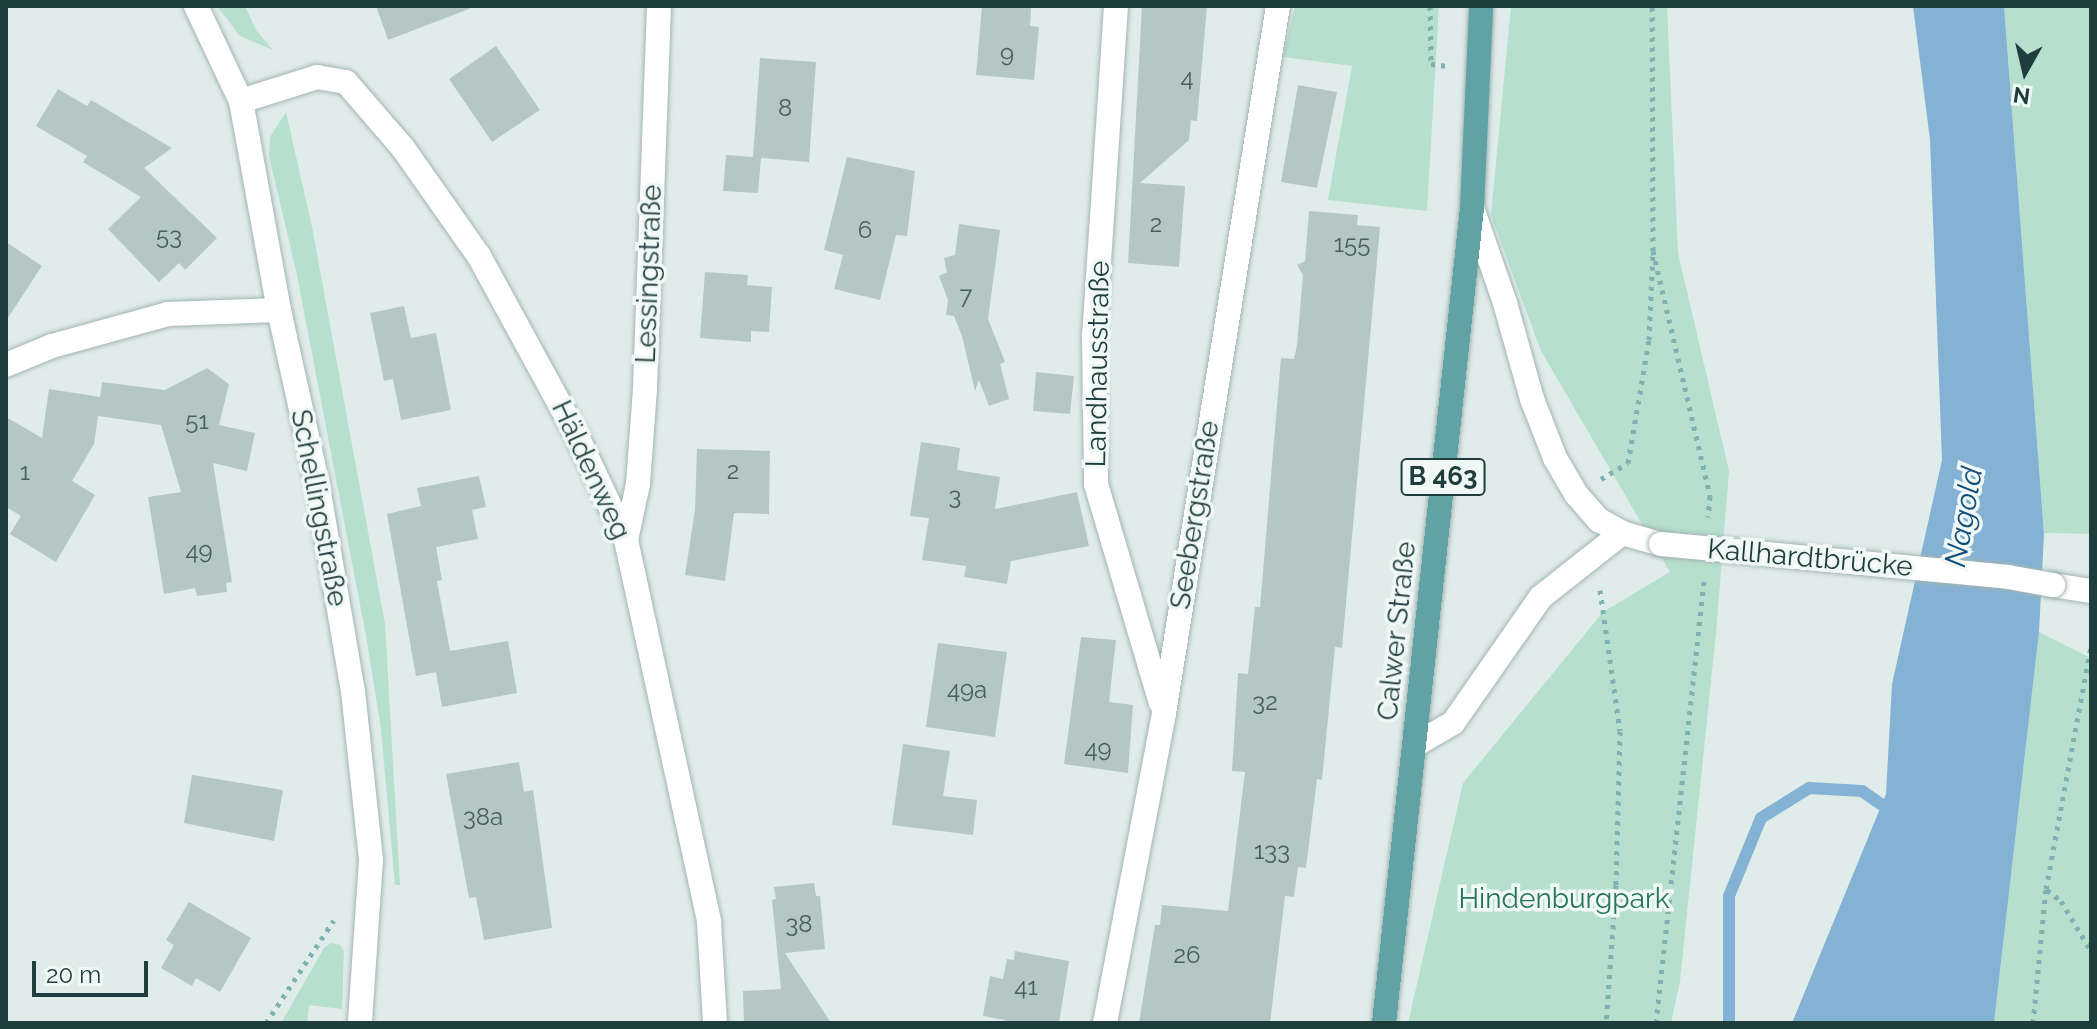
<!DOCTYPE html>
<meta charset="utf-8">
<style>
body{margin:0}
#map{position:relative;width:2097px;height:1029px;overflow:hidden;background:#e0ecea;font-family:Raleway,sans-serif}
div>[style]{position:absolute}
.green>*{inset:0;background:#b7dfcd}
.water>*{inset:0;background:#84b2d5}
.stream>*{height:12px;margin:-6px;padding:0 6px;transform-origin:6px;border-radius:6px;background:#84b2d5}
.building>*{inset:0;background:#b5c7c4}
.path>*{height:5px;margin-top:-2.5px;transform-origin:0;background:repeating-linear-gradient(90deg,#7eb1af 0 4px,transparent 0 10px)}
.roads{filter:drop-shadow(0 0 2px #a2b4b3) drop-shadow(0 0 2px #a2b4b3)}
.minor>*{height:24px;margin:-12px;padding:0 12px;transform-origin:12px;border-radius:12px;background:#fff}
.major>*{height:24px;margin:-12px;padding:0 12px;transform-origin:12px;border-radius:12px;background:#61a3a4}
.bridges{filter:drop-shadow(0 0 2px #a2b4b3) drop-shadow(0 0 2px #a2b4b3)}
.minor-bridge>*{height:24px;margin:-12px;padding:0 12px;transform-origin:12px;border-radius:12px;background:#fff}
span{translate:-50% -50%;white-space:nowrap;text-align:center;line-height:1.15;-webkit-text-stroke:7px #f0f8f6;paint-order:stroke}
.number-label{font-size:24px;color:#44605f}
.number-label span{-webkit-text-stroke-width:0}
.shield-label span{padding:2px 6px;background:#f0f8f6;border:2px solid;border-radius:6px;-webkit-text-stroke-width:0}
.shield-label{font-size:26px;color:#1f3d3d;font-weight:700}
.street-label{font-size:28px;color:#1f3d3d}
.park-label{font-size:28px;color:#27765c}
.water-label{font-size:30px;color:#164f7c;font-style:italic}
.frame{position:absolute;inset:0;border:8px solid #1f3d3d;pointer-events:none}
.north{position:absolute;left:1985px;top:32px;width:80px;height:80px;-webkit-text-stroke:6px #f0f8f6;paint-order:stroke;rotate:188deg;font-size:22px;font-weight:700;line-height:32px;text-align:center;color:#1f3d3d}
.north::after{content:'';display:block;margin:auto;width:28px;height:36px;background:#1f3d3d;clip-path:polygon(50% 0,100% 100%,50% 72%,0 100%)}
.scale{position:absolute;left:32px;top:961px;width:116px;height:36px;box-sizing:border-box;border:4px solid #1f3d3d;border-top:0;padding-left:10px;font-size:24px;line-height:28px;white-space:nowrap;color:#1f3d3d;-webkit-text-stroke:6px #f0f8f6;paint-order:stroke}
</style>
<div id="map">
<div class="green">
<i style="clip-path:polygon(217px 6px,245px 6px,256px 30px,273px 50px,240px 36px)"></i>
<i style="clip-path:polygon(1295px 6px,1439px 6px,1427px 211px,1328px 200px,1352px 66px,1283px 57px)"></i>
<i style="clip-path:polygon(1511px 6px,1667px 6px,1678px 253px,1729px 471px,1716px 633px,1680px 981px,1671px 1023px,1408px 1023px,1463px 783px,1603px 612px,1670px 572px,1541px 351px,1491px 215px)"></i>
<i style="clip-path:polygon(2004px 6px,2091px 6px,2091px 534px,2044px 533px)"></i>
<i style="clip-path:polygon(286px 112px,312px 227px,385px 624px,400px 885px,395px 885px,381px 729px,366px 636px,297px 275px,269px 156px,270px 137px)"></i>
<i style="clip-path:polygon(2039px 632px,2091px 658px,2091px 1023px,1994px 1023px)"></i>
<i style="clip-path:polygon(331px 943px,340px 945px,344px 951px,342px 1009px,309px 1005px,307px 1023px,281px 1023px,324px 948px)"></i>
</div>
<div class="water">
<i style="clip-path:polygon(1913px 6px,2004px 6px,2044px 534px,2039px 632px,1994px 1023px,1792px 1023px,1886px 794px,1892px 684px,1942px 460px,1930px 140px)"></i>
</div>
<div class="stream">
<i style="left:1729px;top:1023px;width:127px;rotate:-90deg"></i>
<i style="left:1729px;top:896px;width:84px;rotate:-67.7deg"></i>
<i style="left:1761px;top:818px;width:57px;rotate:-32deg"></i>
<i style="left:1809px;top:788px;width:53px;rotate:3.2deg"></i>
<i style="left:1862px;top:791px;width:40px;rotate:34.9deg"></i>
</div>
<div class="building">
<i style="clip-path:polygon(376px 6px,469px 6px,469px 9px,388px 40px)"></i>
<i style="clip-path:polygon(982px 6px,1031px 8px,1030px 26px,1039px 27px,1034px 80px,976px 75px)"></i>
<i style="clip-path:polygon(1142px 6px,1207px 6px,1197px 121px,1191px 120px,1189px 140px,1140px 183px,1185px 186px,1179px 267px,1128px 263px)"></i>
<i style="clip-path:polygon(496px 46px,540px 110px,492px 142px,449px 79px)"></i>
<i style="clip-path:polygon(760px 58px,816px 62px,809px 162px,761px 158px,758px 193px,723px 191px,726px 155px,753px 157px)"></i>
<i style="clip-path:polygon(1298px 85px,1337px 92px,1317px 188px,1281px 182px)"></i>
<i style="clip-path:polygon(58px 89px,87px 106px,91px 100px,172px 148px,144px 168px,217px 238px,185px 270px,179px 263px,159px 282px,108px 229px,141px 197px,83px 162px,87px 156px,36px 126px)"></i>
<i style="clip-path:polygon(847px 157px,915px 171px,907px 236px,896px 235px,880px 300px,834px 289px,843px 255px,824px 250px)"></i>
<i style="clip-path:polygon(1309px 211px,1358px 215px,1357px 225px,1380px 227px,1342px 648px,1335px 647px,1322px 780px,1317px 779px,1306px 868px,1298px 867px,1294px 897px,1285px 896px,1270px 1023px,1139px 1023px,1155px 925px,1160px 925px,1162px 905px,1228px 911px,1245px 772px,1232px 771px,1238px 673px,1248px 674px,1255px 607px,1260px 607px,1281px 358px,1294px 359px,1297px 345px,1303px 275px,1297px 265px,1305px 261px)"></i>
<i style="clip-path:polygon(959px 224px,1000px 230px,988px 319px,1005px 362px,1000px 364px,1009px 399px,989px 406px,979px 380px,975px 391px,962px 336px,954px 316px,946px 315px,948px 300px,939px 276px,947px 272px,944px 258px,955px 255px)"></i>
<i style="clip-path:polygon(6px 242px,42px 266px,6px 321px)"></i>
<i style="clip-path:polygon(705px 272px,748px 275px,747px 285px,772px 287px,769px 332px,751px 331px,751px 342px,700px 338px)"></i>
<i style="clip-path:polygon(404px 306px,411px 338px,436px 333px,451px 410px,401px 420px,393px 379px,384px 381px,370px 313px)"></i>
<i style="clip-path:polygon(207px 368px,229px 384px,219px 425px,255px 433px,247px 471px,213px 463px,232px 582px,226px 583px,227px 592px,197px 596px,195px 588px,164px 594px,148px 497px,181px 492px,161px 425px,98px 416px,94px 444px,72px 481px,95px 495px,56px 562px,10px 534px,21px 516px,6px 507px,6px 417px,42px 438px,49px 389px,100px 397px,102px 382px,165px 390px)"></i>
<i style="clip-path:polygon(1036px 372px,1074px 376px,1070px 414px,1033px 411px)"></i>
<i style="clip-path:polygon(921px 442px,960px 448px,957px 470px,1000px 477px,995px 509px,1077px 492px,1089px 546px,1011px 561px,1007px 584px,964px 577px,966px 566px,922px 560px,929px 518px,910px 516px)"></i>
<i style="clip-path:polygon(697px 449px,770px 451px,769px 514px,734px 513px,725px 581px,685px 575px,695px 510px)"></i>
<i style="clip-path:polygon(479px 476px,486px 507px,472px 510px,478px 539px,436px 547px,442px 580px,437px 581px,450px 651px,508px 641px,517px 693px,442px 707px,436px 672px,416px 676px,387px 514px,421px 506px,417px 488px)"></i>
<i style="clip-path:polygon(1081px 637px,1116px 640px,1109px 702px,1133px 705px,1128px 773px,1064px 764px)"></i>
<i style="clip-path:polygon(938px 643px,1007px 652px,995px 737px,926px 727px)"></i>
<i style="clip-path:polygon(903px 744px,950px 751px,943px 796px,977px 800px,973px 835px,892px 825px)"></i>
<i style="clip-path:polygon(519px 762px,524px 792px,533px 790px,552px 928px,484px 940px,476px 897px,469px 898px,446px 774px)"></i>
<i style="clip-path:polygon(192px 775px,283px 790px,274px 841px,184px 823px)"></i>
<i style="clip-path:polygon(814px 883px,816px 896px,820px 896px,825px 949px,785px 953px,831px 1023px,744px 1023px,743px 991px,781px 989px,772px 900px,776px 899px,774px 887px)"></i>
<i style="clip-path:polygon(189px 902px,251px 938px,220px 992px,196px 978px,192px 986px,161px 968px,174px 945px,166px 940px)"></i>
<i style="clip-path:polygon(1015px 951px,1069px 961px,1059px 1023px,1004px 1023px,1005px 1020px,983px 1016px,990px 976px,1003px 979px,1007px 959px,1014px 960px)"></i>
</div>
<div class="path">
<i style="left:1430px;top:6px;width:58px;rotate:89deg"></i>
<i style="left:1431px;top:64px;width:17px;rotate:7deg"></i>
<i style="left:1653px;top:251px;width:252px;rotate:76.9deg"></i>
<i style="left:1710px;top:496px;width:21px;rotate:95deg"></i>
<i style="left:1601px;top:479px;width:31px;rotate:-31deg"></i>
<i style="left:1628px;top:463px;width:125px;rotate:-80.3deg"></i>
<i style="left:1649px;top:340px;width:89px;rotate:-87.4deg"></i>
<i style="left:1653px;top:251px;width:245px;rotate:-90.2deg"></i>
<i style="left:1600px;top:590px;width:142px;rotate:81.9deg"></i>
<i style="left:1620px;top:731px;width:154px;rotate:91.5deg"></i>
<i style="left:1616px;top:885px;width:138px;rotate:94.1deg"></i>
<i style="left:2047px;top:890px;width:18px;rotate:38deg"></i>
<i style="left:2061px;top:901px;width:58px;rotate:59deg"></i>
<i style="left:266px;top:1023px;width:123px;rotate:-56.6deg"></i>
<i style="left:1656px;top:1023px;width:447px;rotate:-83.8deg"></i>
<i style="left:2033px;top:1023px;width:135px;rotate:-84.5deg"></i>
<i style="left:2046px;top:889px;width:247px;rotate:-79.5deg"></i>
</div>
<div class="roads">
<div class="minor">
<i style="left:196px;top:6px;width:105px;rotate:64.7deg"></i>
<i style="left:241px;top:101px;width:212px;rotate:79.7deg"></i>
<i style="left:279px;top:310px;width:175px;rotate:77.5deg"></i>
<i style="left:317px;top:481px;width:213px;rotate:80.3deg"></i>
<i style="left:353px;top:691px;width:170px;rotate:83.9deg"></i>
<i style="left:371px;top:860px;width:163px;rotate:93.9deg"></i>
<i style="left:1116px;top:6px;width:329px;rotate:93.8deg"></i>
<i style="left:1094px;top:334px;width:150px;rotate:89.2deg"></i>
<i style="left:1096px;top:484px;width:228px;rotate:73.5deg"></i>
<i style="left:241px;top:101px;width:80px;rotate:-17.5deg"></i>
<i style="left:317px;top:77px;width:29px;rotate:10deg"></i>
<i style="left:346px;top:82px;width:87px;rotate:49.2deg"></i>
<i style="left:403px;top:148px;width:132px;rotate:54.9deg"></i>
<i style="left:479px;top:256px;width:198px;rotate:61.4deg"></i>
<i style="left:574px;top:430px;width:122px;rotate:64.7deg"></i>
<i style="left:626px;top:540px;width:391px;rotate:77.7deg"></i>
<i style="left:709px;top:922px;width:101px;rotate:86.6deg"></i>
<i style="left:1472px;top:208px;width:101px;rotate:70.8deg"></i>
<i style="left:1505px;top:303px;width:100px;rotate:74.3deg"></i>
<i style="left:1532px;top:399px;width:63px;rotate:68.7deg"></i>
<i style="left:1555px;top:458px;width:42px;rotate:59.7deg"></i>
<i style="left:1576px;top:494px;width:35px;rotate:49deg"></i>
<i style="left:1599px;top:520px;width:26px;rotate:29deg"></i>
<i style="left:1622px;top:533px;width:41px;rotate:15.8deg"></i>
<i style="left:6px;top:365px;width:50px;rotate:-22.4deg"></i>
<i style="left:52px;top:346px;width:120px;rotate:-15.4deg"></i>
<i style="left:168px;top:314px;width:111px;rotate:-2.1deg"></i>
<i style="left:626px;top:540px;width:57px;rotate:-77.9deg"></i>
<i style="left:638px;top:484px;width:96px;rotate:-85.8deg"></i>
<i style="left:645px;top:388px;width:382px;rotate:-87.9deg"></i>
<i style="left:2053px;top:585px;width:38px;rotate:9deg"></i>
<i style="left:1415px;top:745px;width:44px;rotate:-30.1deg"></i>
<i style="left:1453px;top:723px;width:154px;rotate:-55.1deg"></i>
<i style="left:1541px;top:597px;width:103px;rotate:-38.3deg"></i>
<i style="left:1105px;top:1023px;width:316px;rotate:-79.2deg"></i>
<i style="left:1164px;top:713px;width:716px;rotate:-80.84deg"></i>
</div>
<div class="major">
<i style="left:1384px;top:1023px;width:820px;rotate:-83.84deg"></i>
<i style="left:1472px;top:208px;width:202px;rotate:-87.4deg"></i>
</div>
</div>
<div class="bridges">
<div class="minor-bridge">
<i style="left:1661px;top:544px;width:349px;rotate:5.4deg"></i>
<i style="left:2008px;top:577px;width:46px;rotate:10.1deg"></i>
</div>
</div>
<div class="number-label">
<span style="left:1007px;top:54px">9</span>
<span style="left:1187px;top:78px">4</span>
<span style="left:785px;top:108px">8</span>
<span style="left:1156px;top:224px">2</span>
<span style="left:865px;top:230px">6</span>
<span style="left:169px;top:236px">53</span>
<span style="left:1352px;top:244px">155</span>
<span style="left:966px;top:296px">7</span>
<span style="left:197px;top:421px">51</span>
<span style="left:733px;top:471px">2</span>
<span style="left:25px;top:472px">1</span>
<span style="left:955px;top:496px">3</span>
<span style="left:199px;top:551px">49</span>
<span style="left:967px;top:690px">49a</span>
<span style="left:1265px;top:702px">32</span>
<span style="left:1098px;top:749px">49</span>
<span style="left:483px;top:817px">38a</span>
<span style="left:1272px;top:851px">133</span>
<span style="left:799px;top:924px">38</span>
<span style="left:1187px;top:955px">26</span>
<span style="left:1026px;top:987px">41</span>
</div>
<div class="shield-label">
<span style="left:1443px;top:477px">B 463</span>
</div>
<div class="street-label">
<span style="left:649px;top:274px;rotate:-88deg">Lessingstraße</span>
<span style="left:1098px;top:364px;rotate:-89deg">Landhausstraße</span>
<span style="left:591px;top:470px;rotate:65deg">Häldenweg</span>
<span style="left:319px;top:508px;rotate:79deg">Schellingstraße</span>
<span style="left:1195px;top:515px;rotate:-81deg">Seebergstraße</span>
<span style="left:1810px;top:558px;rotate:5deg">Kallhardtbrücke</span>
<span style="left:1397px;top:631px;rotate:-84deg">Calwer Straße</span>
</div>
<div class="park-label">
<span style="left:1564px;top:899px">Hindenburgpark</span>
</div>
<div class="water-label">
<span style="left:1964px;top:517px;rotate:-80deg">Nagold</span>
</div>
<div class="frame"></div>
<div class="north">N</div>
<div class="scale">20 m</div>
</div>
